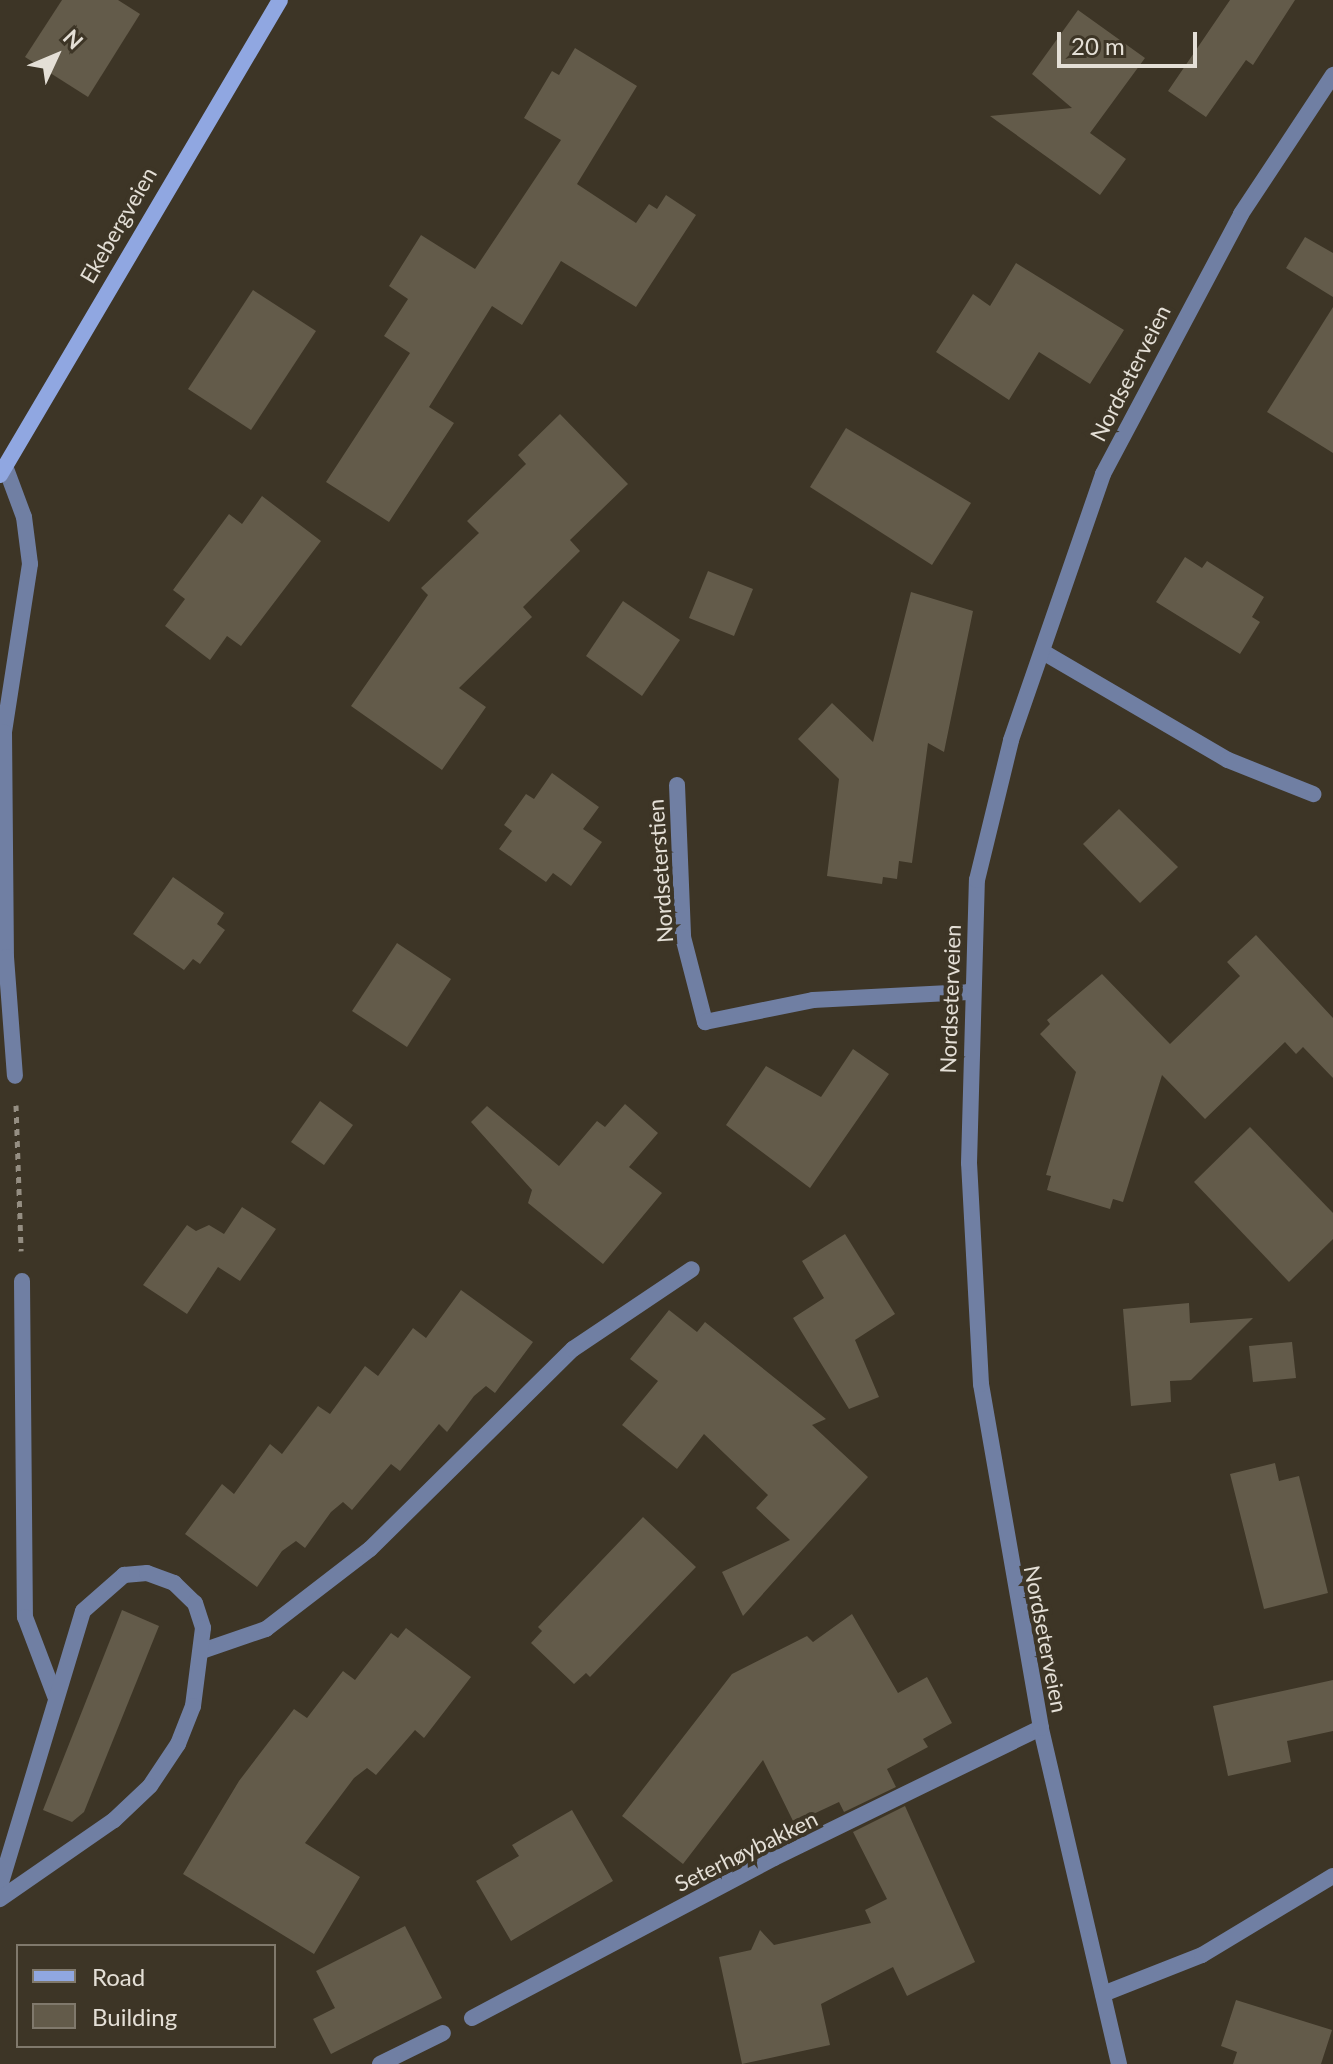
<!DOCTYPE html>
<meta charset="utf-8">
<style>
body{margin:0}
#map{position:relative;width:1333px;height:2064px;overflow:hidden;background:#3d3526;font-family:Lato,sans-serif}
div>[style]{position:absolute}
.building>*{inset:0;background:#635b4a}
.path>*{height:5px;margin-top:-2.5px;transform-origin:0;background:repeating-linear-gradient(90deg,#958e82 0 6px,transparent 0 12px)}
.lane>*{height:16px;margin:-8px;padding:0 8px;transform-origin:8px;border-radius:8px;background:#707fa3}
.street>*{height:16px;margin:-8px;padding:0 8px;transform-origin:8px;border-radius:8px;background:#707fa3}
.secondary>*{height:16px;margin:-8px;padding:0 8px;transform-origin:8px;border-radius:8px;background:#90a7e1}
span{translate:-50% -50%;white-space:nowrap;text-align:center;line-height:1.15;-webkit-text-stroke:8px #3d3526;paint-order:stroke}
.street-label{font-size:22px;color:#e4dfd6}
.legend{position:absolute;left:16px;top:1944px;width:260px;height:104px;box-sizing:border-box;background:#3d3526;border:2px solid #80796c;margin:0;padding:10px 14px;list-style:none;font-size:24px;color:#e4dfd6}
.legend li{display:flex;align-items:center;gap:16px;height:40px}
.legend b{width:40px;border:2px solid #80796c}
.north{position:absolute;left:16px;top:16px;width:80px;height:80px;-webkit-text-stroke:6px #3d3526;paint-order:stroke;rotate:46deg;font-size:22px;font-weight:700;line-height:32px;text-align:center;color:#e4dfd6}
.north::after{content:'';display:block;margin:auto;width:28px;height:36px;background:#e4dfd6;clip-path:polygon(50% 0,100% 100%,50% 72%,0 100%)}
.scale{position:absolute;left:1057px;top:32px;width:140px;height:36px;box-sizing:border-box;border:4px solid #e4dfd6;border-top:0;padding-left:10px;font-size:24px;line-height:28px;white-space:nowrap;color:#e4dfd6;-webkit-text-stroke:6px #3d3526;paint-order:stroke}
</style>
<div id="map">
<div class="building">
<i style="clip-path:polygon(62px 0,118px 0,140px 14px,88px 97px,25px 57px)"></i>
<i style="clip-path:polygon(1230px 0,1295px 0,1253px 65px,1246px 60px,1206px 117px,1168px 91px)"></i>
<i style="clip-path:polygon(1078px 10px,1145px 58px,1090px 133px,1126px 159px,1100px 195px,990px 116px,1072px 108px,1032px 74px)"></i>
<i style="clip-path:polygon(575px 48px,637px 86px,577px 184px,636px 223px,649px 204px,657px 209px,666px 195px,696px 215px,636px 307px,561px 261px,522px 325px,492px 306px,429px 407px,454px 423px,389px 522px,326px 482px,410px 353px,384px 336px,408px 299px,389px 286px,421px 235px,475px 269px,561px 140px,524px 118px,552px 71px,559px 75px)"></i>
<i style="clip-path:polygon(1305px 237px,1333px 253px,1333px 297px,1286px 268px)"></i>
<i style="clip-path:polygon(1016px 263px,1124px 330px,1090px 384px,1039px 352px,1009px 400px,936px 352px,973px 294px,990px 306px)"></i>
<i style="clip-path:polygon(253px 290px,316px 331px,251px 430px,188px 389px)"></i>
<i style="clip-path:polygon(1333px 307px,1333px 453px,1267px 412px)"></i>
<i style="clip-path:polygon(560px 414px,628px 484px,570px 540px,580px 551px,523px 607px,532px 617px,459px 688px,486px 707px,442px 770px,351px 706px,428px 595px,421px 588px,479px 533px,467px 521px,526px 464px,518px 455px)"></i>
<i style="clip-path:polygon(846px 428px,971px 503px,932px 565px,810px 487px)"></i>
<i style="clip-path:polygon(262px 496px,321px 541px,241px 646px,227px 636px,210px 660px,165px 626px,185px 599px,173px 590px,229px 514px,242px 524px)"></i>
<i style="clip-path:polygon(1185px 557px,1202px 568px,1207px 561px,1264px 597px,1252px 617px,1260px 622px,1240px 654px,1156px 602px)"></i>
<i style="clip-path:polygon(708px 571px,753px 589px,734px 636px,689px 618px)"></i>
<i style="clip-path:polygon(911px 592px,973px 611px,944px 752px,928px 743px,912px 863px,899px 861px,897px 879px,883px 877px,882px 884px,827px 876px,839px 779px,798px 739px,832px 703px,873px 742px)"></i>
<i style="clip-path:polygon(623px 601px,680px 640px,642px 696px,586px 656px)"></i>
<i style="clip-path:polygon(552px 773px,599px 807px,583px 829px,602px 842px,571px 886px,553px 873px,546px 882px,499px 849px,512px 831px,504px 825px,526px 794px,534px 799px)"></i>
<i style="clip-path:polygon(1119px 809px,1178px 867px,1140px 903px,1083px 844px)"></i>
<i style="clip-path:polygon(173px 877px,224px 913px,217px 924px,225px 930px,200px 964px,193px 959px,184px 970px,133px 934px)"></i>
<i style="clip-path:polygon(1256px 935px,1333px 1018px,1333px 1078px,1303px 1047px,1296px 1054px,1285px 1042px,1205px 1119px,1162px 1075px,1123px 1202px,1113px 1199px,1110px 1209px,1047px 1190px,1051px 1176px,1046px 1175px,1076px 1072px,1040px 1034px,1050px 1024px,1047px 1020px,1102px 974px,1170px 1044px,1240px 976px,1227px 962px)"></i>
<i style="clip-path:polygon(397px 943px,451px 979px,407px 1047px,352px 1011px)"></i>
<i style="clip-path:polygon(853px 1049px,889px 1074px,810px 1188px,726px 1125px,766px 1066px,821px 1097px)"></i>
<i style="clip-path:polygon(320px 1101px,353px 1125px,324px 1165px,291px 1142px)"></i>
<i style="clip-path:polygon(625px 1104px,658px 1133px,629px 1167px,662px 1193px,603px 1264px,528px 1203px,532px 1190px,471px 1122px,487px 1106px,559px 1166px,597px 1121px,605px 1127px)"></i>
<i style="clip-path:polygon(1250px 1127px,1333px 1213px,1333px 1239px,1289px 1282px,1194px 1182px)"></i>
<i style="clip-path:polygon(242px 1207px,276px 1229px,240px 1281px,218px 1267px,187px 1314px,143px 1285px,187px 1225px,196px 1231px,209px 1225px,224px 1234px)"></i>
<i style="clip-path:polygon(845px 1234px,895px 1314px,855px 1340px,879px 1397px,849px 1409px,793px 1318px,824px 1298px,802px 1261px)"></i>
<i style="clip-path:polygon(461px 1290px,533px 1342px,495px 1393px,486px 1386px,474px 1396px,447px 1432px,439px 1424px,400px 1471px,391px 1464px,352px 1510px,343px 1502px,331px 1512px,305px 1548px,296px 1541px,282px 1551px,257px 1587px,185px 1534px,222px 1484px,234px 1494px,270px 1444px,282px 1454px,318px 1406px,330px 1414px,365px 1366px,378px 1376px,413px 1328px,426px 1338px)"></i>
<i style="clip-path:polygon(1189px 1303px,1190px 1323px,1253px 1318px,1191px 1380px,1170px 1381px,1171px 1402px,1131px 1406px,1123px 1309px)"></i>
<i style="clip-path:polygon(669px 1310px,697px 1332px,705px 1322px,826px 1419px,812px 1425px,868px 1477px,743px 1616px,722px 1572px,790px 1540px,756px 1508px,768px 1495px,704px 1434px,677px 1469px,622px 1425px,658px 1381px,630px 1359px)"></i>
<i style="clip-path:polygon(1292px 1342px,1296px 1378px,1253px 1382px,1249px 1346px)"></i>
<i style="clip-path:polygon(1275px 1463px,1279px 1481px,1299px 1476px,1328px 1593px,1264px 1609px,1230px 1474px)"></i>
<i style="clip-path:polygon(643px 1517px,696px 1567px,590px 1677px,586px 1673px,574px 1684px,531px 1643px,542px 1631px,538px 1627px)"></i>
<i style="clip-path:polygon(122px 1610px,159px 1626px,84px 1812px,72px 1822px,43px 1810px)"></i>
<i style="clip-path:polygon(852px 1614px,898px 1693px,927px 1677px,952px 1723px,923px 1739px,928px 1747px,887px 1769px,896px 1787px,844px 1812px,839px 1802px,794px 1823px,763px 1760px,683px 1864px,622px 1816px,732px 1674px,807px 1636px,813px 1642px)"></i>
<i style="clip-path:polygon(406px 1628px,471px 1677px,424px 1738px,415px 1730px,376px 1775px,367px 1768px,354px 1778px,305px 1843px,360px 1877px,314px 1954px,183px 1874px,239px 1781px,294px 1709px,307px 1718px,343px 1671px,355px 1680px,391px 1633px,398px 1638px)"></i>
<i style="clip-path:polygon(1333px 1680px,1333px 1731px,1287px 1741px,1291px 1762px,1228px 1776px,1213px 1706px)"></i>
<i style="clip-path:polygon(905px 1806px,975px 1962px,907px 1996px,893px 1967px,821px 2004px,830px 2045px,742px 2064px,719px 1957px,751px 1950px,760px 1930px,774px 1945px,871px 1923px,865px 1910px,887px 1899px,853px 1832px)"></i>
<i style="clip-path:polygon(572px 1810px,613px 1881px,511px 1941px,476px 1881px,519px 1856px,512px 1845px)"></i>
<i style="clip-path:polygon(405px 1926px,442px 1998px,331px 2054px,313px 2019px,335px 2008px,316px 1971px)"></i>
<i style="clip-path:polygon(1236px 2000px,1332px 2030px,1321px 2064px,1233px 2064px,1237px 2052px,1221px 2046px)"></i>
</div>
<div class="path">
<i style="left:16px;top:1105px;width:146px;rotate:88deg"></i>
</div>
<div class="lane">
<i style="left:5px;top:466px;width:54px;rotate:69.6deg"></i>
<i style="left:24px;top:517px;width:47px;rotate:82.7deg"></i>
<i style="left:30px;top:564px;width:170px;rotate:98.8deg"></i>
<i style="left:4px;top:732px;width:225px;rotate:89.5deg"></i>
<i style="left:6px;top:957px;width:119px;rotate:85.7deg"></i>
<i style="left:1043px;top:652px;width:214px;rotate:30.3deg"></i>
<i style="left:1228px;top:760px;width:92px;rotate:21.8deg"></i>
<i style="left:677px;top:785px;width:152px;rotate:87.7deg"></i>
<i style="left:683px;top:937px;width:88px;rotate:75.5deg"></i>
<i style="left:705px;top:1022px;width:110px;rotate:-11.5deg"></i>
<i style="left:813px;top:1000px;width:156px;rotate:-2.9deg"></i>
<i style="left:22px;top:1281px;width:336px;rotate:89.5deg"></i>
<i style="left:25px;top:1617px;width:85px;rotate:69.2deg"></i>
<i style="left:202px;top:1651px;width:68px;rotate:-19deg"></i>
<i style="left:266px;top:1629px;width:131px;rotate:-37.6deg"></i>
<i style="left:370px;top:1549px;width:285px;rotate:-44.6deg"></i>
<i style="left:573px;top:1349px;width:143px;rotate:-33.9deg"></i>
<i style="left:472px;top:2018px;width:342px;rotate:-27.9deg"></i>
<i style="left:774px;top:1858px;width:297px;rotate:-26deg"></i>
</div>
<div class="street">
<i style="left:0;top:1886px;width:287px;rotate:-73.2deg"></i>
<i style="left:83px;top:1611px;width:55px;rotate:-41.3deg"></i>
<i style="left:124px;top:1575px;width:23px;rotate:-5deg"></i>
<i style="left:147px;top:1573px;width:29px;rotate:20deg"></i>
<i style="left:174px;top:1583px;width:29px;rotate:44deg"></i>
<i style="left:195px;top:1603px;width:26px;rotate:72deg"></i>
<i style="left:203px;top:1628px;width:79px;rotate:97.3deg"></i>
<i style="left:193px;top:1706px;width:41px;rotate:111.5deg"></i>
<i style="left:178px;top:1744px;width:50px;rotate:123.7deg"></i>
<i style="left:150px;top:1786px;width:50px;rotate:136.6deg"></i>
<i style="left:114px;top:1820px;width:139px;rotate:145.3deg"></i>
<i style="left:1103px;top:1994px;width:106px;rotate:-21.5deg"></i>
<i style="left:1202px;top:1955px;width:153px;rotate:-31.1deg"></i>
<i style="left:380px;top:2064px;width:70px;rotate:-26.2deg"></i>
<i style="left:1119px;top:2064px;width:345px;rotate:-103.1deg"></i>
<i style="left:1041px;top:1728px;width:349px;rotate:-99.9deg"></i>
<i style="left:981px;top:1384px;width:221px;rotate:-93.1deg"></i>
<i style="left:969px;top:1163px;width:283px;rotate:-88.4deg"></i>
<i style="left:977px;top:880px;width:144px;rotate:-76.3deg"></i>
<i style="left:1011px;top:740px;width:281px;rotate:-70.9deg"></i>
<i style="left:1103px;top:474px;width:294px;rotate:-62deg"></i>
<i style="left:1241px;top:214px;width:167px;rotate:-56.5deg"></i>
</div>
<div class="secondary">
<i style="left:0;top:475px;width:551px;rotate:-59.48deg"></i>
</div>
<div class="street-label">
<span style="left:118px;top:225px;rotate:-60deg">Ekebergveien</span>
<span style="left:1130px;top:373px;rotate:-63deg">Nordseterveien</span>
<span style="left:660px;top:871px;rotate:-94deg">Nordseterstien</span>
<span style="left:950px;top:999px;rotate:-88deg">Nordseterveien</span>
<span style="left:1046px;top:1639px;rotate:79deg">Nordseterveien</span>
<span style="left:746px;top:1851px;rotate:-26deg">Seterhøybakken</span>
</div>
<ul class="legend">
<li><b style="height:10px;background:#90a7e1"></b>Road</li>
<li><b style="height:22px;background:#635b4a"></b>Building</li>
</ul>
<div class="north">N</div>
<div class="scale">20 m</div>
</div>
